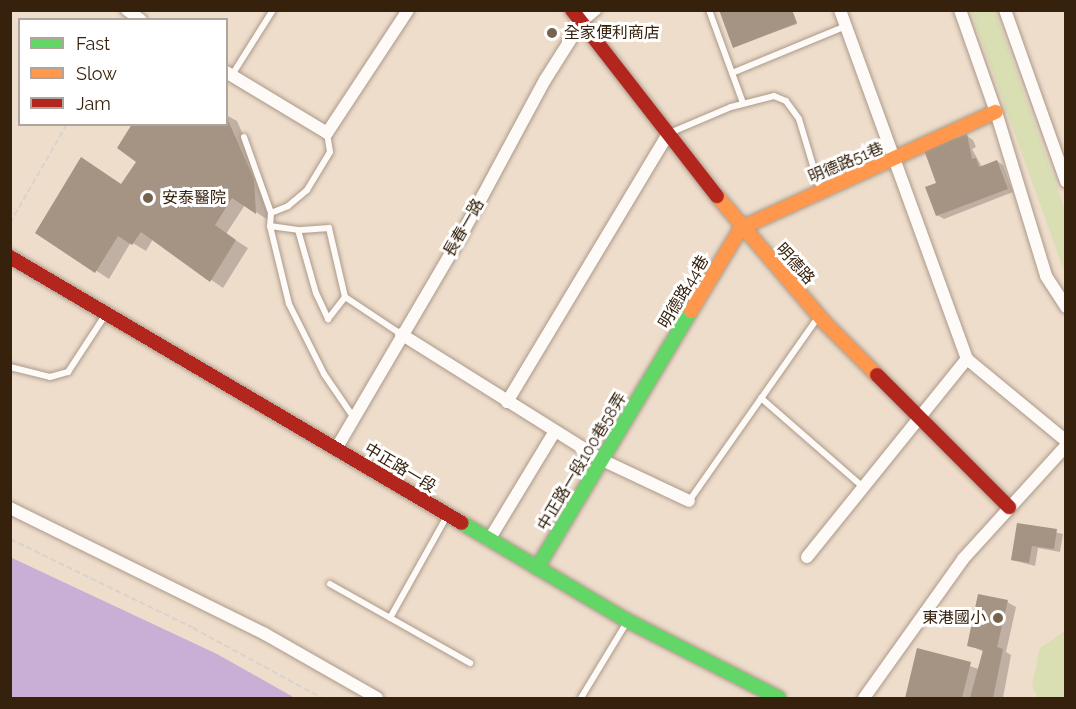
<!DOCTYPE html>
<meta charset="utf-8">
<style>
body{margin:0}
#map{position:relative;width:1076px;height:709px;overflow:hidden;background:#efddcc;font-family:Raleway,"Noto Sans TC",sans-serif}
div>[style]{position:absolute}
.green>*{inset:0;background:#d9dfb3}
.water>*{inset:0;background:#c9afd6}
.shadow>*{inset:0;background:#0003}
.building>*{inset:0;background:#a59483}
.path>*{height:2px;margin-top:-1px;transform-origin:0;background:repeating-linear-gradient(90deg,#d8d3cd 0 6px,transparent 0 9px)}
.roads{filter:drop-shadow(0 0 2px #ab9a89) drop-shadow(0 0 2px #ab9a89)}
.lane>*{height:6px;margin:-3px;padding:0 3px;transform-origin:3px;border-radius:3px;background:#fdfaf7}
.street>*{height:12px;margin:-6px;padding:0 6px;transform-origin:6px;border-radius:6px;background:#fdfaf7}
.fast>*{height:14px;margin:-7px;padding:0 7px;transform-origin:7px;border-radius:7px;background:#63d668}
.slow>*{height:14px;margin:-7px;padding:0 7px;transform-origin:7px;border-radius:7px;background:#ff974d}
.jam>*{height:14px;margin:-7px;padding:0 7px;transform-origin:7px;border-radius:7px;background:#b3261e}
.dots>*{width:16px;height:16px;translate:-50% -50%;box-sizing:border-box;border:3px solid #fff;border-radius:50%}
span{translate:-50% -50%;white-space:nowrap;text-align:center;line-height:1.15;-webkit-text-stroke:6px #fff;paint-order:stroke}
.poi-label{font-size:16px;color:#35210c}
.left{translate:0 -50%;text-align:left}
.right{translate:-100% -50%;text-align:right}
.street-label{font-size:16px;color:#35210c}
.frame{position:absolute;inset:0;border:12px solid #35210c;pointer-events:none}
.legend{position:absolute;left:18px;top:18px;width:210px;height:108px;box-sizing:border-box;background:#fff;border:2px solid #aea69e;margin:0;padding:8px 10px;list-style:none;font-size:18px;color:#35210c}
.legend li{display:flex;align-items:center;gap:12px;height:30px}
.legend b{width:30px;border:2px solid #aea69e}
</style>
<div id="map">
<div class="green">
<i style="clip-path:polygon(971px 11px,995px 11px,1065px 210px,1065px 274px)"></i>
<i style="clip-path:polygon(1065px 631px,1065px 698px,1038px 698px,1032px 686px,1040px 648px)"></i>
</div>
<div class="water">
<i style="clip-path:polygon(10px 557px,217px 654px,295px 698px,11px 698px)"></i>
</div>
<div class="shadow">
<i style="clip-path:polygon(792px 10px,797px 24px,735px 46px)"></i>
<i style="clip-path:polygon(226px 115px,237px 121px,266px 187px,268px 220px,245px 205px,226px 234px,248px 248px,223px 288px,153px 239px,146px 251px,131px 242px,109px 279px,37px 232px,226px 124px)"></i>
<i style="clip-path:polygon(967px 136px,973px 140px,976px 147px,972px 149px,982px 167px,997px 161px,1003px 165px,1013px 192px,944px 219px,937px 215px,938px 184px)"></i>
<i style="clip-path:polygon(1018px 524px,1063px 534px,1060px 552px,1038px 548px,1035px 566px,1012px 560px)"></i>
<i style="clip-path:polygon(1007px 602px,1016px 607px,1006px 652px,1011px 655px,1003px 698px,906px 698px,918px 650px,979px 669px,984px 652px,969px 645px)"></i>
</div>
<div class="building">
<i style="clip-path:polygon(719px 10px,792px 10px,797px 23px,733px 48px)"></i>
<i style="clip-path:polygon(226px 116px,254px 179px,256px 214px,232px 198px,215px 225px,236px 240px,210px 282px,141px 232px,132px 245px,118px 236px,95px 273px,35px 233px,81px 157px,121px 184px,136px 162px,117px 148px,132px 124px,226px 124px)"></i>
<i style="clip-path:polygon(967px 134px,972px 159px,976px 158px,979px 167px,997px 160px,1008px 189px,936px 216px,925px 187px,936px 183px,924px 150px)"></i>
<i style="clip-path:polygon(1017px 523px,1057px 529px,1054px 549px,1032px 546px,1029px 563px,1011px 560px)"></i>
<i style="clip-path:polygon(978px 594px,1008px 600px,997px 647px,1003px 649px,993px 698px,970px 698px,983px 650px,967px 646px)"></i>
<i style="clip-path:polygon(917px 648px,971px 662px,962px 698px,905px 698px)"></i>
</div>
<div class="path">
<i style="left:10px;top:223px;width:114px;rotate:-60.1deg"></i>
<i style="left:10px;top:539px;width:203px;rotate:25.9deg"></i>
<i style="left:193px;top:628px;width:147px;rotate:28.5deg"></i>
</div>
<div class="roads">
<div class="lane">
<i style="left:709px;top:10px;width:99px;rotate:69.9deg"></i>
<i style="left:732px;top:73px;width:123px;rotate:-22.4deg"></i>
<i style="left:232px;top:75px;width:77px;rotate:-57.8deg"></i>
<i style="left:672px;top:132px;width:64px;rotate:-23deg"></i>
<i style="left:731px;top:107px;width:44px;rotate:-14.3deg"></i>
<i style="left:774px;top:96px;width:13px;rotate:23deg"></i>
<i style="left:786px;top:101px;width:22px;rotate:54deg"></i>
<i style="left:799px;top:119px;width:73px;rotate:73.3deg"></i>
<i style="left:244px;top:137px;width:81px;rotate:70.4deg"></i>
<i style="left:271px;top:213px;width:13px;rotate:94deg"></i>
<i style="left:270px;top:226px;width:80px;rotate:76.3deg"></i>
<i style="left:289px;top:304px;width:78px;rotate:63.4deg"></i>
<i style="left:324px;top:374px;width:53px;rotate:55.7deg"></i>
<i style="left:271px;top:213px;width:18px;rotate:-22deg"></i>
<i style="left:288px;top:206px;width:25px;rotate:-40deg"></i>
<i style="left:307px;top:190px;width:44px;rotate:-58.8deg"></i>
<i style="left:330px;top:152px;width:19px;rotate:-99deg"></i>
<i style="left:270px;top:226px;width:28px;rotate:8deg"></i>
<i style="left:298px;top:230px;width:66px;rotate:74.1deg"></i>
<i style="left:316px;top:293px;width:29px;rotate:65deg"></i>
<i style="left:328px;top:319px;width:28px;rotate:-52deg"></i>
<i style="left:345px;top:297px;width:71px;rotate:-103.1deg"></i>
<i style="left:329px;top:228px;width:31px;rotate:176deg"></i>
<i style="left:345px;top:297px;width:67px;rotate:33.5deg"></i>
<i style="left:10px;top:367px;width:41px;rotate:14deg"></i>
<i style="left:50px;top:377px;width:19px;rotate:-16deg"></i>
<i style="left:68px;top:372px;width:69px;rotate:-56.8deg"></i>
<i style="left:761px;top:398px;width:135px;rotate:41.1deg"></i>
<i style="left:689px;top:501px;width:226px;rotate:-54.9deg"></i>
<i style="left:330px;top:584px;width:161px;rotate:29.4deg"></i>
<i style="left:390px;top:618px;width:117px;rotate:-60.8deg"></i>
<i style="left:581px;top:698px;width:89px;rotate:-58.8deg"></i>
</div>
<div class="street">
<i style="left:127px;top:10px;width:17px;rotate:36deg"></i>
<i style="left:960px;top:10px;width:108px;rotate:70.6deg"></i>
<i style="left:996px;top:112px;width:171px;rotate:73deg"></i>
<i style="left:1046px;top:276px;width:37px;rotate:57deg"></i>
<i style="left:1005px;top:10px;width:182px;rotate:70.4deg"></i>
<i style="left:226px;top:72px;width:118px;rotate:31.1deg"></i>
<i style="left:327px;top:133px;width:147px;rotate:-56.6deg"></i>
<i style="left:401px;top:334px;width:237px;rotate:32.1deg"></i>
<i style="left:602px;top:460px;width:96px;rotate:25.2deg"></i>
<i style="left:967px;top:359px;width:129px;rotate:39.6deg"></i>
<i style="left:507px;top:402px;width:313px;rotate:-59deg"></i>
<i style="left:336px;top:449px;width:249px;rotate:-59.6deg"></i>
<i style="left:462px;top:234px;width:175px;rotate:-61.7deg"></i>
<i style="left:545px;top:80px;width:71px;rotate:-57.7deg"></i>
<i style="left:583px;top:20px;width:16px;rotate:-40deg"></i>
<i style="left:10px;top:508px;width:284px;rotate:26.3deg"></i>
<i style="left:265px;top:634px;width:129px;rotate:29.7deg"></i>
<i style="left:489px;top:540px;width:127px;rotate:-58.8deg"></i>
<i style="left:807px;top:557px;width:255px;rotate:-51.1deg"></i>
<i style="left:967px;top:359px;width:371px;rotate:-110deg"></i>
<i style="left:864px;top:698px;width:171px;rotate:-54.5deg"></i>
<i style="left:963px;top:559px;width:153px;rotate:-47.7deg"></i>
</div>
<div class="fast">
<i style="left:462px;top:523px;width:193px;rotate:30.6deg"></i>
<i style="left:628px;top:621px;width:169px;rotate:27deg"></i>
<i style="left:537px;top:568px;width:300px;rotate:-59.1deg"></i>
</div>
<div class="slow">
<i style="left:717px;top:196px;width:168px;rotate:49.6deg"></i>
<i style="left:826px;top:324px;width:72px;rotate:45deg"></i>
<i style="left:691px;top:311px;width:97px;rotate:-58.9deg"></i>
<i style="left:741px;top:228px;width:280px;rotate:-24.5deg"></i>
</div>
<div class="jam">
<i style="left:572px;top:10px;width:236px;rotate:52.1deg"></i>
<i style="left:10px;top:257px;width:524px;rotate:30.48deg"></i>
<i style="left:877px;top:375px;width:187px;rotate:45deg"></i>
</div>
</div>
<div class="dots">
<i style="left:552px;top:33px;background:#76634f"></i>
<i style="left:148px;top:198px;background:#76634f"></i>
<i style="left:998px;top:618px;background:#76634f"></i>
</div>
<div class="poi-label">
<span class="left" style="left:564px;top:33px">全家便利商店</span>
<span class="left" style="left:162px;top:198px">安泰醫院</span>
<span class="right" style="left:986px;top:618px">東港國小</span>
</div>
<div class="street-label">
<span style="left:846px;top:163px;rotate:-23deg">明德路51巷</span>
<span style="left:464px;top:228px;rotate:-60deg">長春一路</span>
<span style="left:795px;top:264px;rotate:48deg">明德路</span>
<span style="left:684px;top:292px;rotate:-59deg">明德路44巷</span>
<span style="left:582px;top:462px;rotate:-59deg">中正路一段100巷58弄</span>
<span style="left:400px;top:468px;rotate:31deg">中正路一段</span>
</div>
<div class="frame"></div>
<ul class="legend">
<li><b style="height:8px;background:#63d668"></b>Fast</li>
<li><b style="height:8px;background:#ff974d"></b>Slow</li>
<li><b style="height:8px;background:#b3261e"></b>Jam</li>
</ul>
</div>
